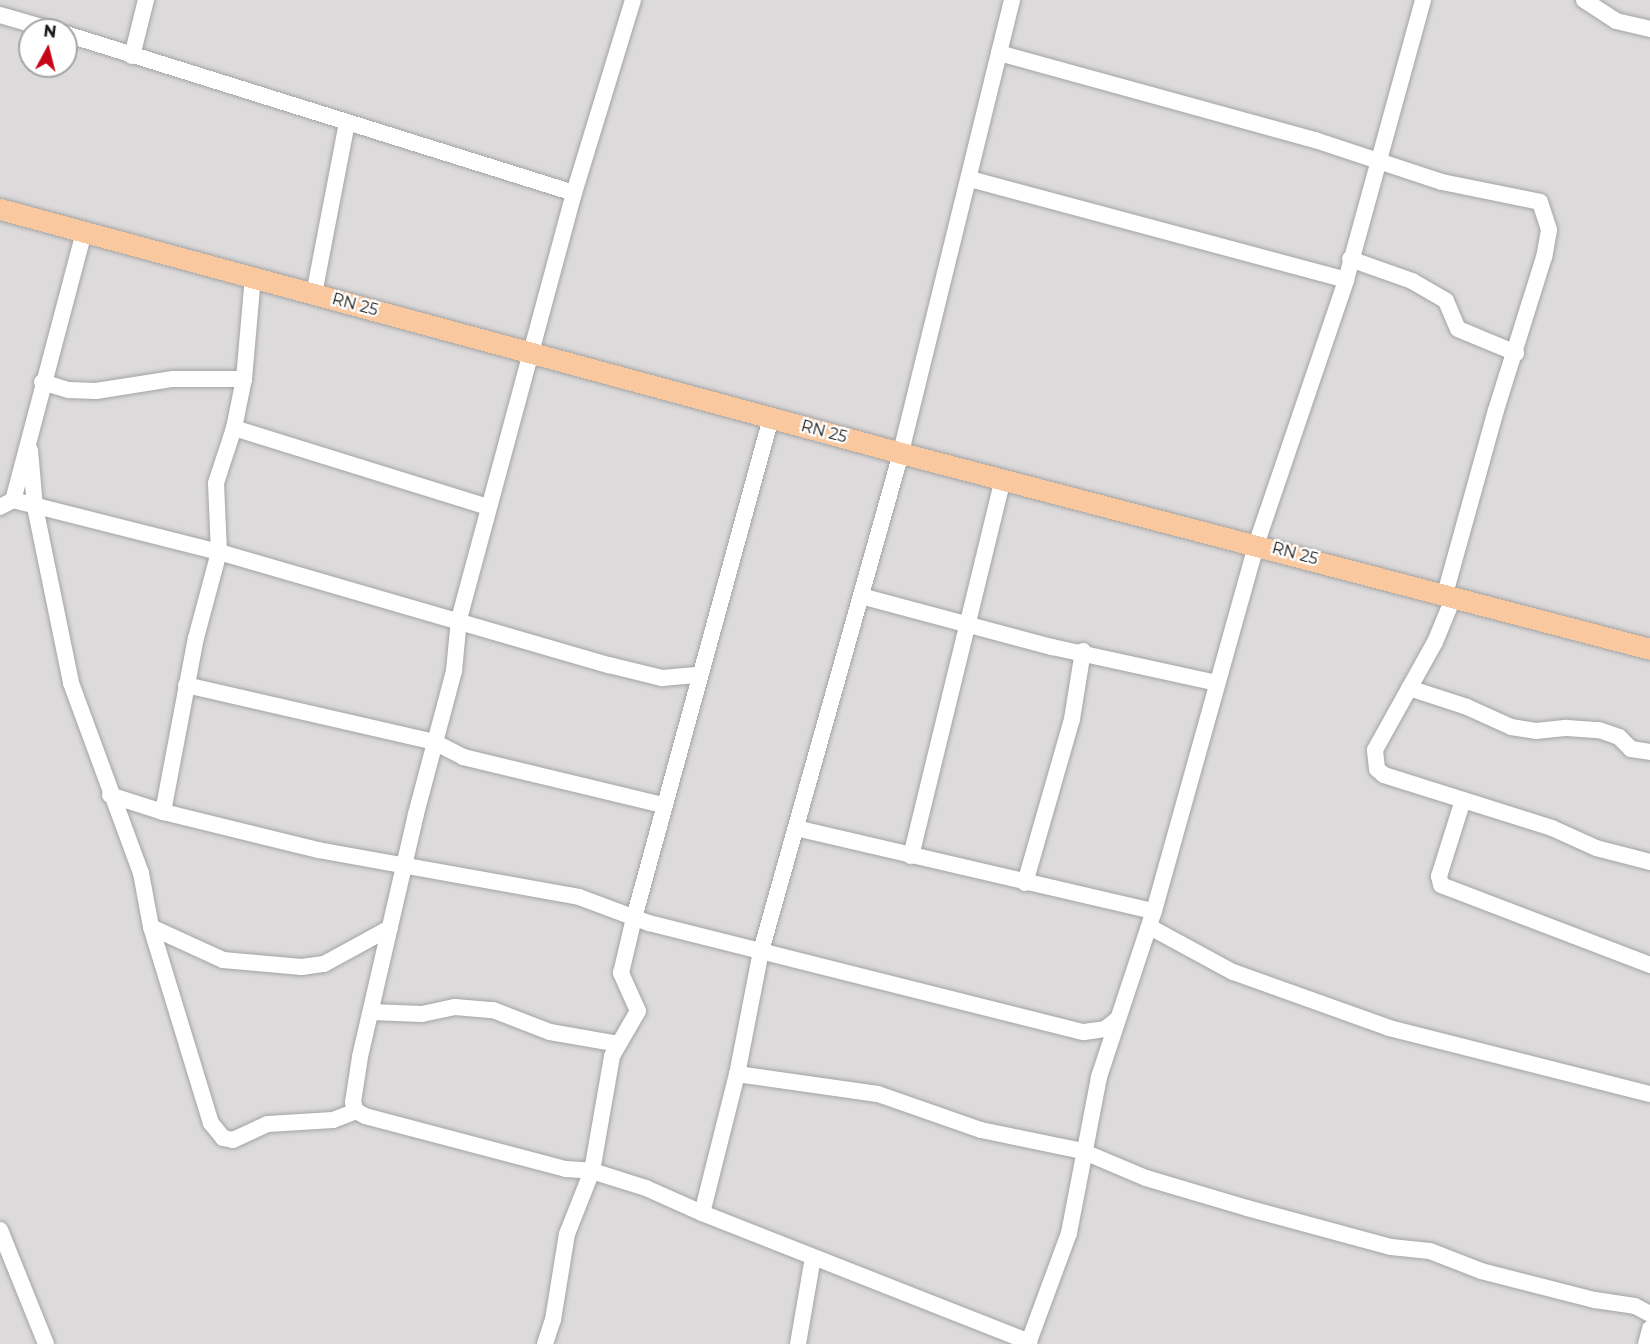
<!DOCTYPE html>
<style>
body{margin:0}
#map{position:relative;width:1650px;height:1344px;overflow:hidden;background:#eeeae4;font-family:Montserrat,sans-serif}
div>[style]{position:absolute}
.residential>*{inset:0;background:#dcdadb}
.roads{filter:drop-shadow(0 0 2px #a4a4a4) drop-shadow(0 0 2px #a4a4a4)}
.minor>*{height:16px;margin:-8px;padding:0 8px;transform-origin:8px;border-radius:8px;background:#fff}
.major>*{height:21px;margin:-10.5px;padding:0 10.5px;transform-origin:10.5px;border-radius:10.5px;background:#f9c89e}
span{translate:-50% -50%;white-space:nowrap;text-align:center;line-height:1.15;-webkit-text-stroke:4.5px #fff;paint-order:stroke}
.street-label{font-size:16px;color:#1d1d1d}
.north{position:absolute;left:18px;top:18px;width:60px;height:60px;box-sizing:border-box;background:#fff;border:2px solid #a5a5a5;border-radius:50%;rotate:7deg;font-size:16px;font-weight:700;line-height:24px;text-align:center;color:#1d1d1d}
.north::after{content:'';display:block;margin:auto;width:21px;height:27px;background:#c60519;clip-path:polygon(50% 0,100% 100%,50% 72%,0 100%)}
</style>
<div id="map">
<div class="residential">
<i style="clip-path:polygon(evenodd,0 0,1650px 0,1650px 1344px,0 1344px,0 0,30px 30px,66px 30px,66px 66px,30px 66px,30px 30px)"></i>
</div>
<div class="roads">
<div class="minor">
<i style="left:633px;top:0;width:202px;rotate:107deg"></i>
<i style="left:574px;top:193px;width:441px;rotate:105.1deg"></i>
<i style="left:459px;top:619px;width:52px;rotate:95.5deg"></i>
<i style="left:454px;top:671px;width:148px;rotate:104.9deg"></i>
<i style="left:416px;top:814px;width:249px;rotate:103deg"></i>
<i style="left:360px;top:1057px;width:46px;rotate:98.8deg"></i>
<i style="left:353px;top:1102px;width:9px;rotate:72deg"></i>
<i style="left:356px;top:1111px;width:10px;rotate:29deg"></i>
<i style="left:365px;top:1116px;width:208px;rotate:14.8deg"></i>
<i style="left:566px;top:1169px;width:26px;rotate:4deg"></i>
<i style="left:592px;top:1171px;width:57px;rotate:17.5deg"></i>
<i style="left:646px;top:1188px;width:61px;rotate:24.1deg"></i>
<i style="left:1012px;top:0;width:466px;rotate:103.8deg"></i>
<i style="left:901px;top:453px;width:517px;rotate:105.7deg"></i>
<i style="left:761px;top:951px;width:125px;rotate:101deg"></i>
<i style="left:737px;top:1074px;width:143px;rotate:104.1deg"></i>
<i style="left:702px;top:1213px;width:352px;rotate:21.5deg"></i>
<i style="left:1584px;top:0;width:38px;rotate:33deg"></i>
<i style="left:1616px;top:21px;width:35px;rotate:13deg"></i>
<i style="left:0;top:15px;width:54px;rotate:16.1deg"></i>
<i style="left:66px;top:34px;width:532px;rotate:17.38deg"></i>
<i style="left:999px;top:53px;width:328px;rotate:15.4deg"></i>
<i style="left:1315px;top:140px;width:134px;rotate:18.3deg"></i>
<i style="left:1442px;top:182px;width:100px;rotate:11.5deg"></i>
<i style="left:1540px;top:202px;width:29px;rotate:72deg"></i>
<i style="left:1549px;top:230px;width:27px;rotate:100deg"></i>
<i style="left:1544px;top:257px;width:160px;rotate:107.4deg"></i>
<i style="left:1496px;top:410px;width:191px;rotate:105.5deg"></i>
<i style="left:132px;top:56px;width:58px;rotate:-76deg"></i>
<i style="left:970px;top:179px;width:389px;rotate:15deg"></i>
<i style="left:84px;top:232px;width:277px;rotate:104.8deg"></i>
<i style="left:13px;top:500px;width:212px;rotate:14.2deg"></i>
<i style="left:219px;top:552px;width:406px;rotate:16.2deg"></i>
<i style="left:609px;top:665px;width:55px;rotate:13.8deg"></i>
<i style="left:662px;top:678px;width:37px;rotate:-5deg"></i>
<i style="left:1350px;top:259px;width:66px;rotate:19.5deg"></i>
<i style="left:1412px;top:281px;width:39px;rotate:30deg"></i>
<i style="left:1446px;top:301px;width:30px;rotate:67deg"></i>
<i style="left:1458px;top:329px;width:63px;rotate:22.5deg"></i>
<i style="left:314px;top:294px;width:174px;rotate:-79.1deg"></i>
<i style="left:42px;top:382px;width:28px;rotate:17deg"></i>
<i style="left:69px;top:390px;width:27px;rotate:2deg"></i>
<i style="left:96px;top:391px;width:78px;rotate:-8.9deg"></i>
<i style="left:173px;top:379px;width:71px"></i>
<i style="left:234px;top:428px;width:266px;rotate:17.3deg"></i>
<i style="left:30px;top:450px;width:57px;rotate:85deg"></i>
<i style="left:35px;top:507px;width:180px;rotate:78.4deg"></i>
<i style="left:71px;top:683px;width:202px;rotate:69.8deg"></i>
<i style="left:141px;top:873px;width:55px;rotate:79.5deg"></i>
<i style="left:151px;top:927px;width:205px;rotate:73deg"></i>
<i style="left:211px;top:1123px;width:19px;rotate:51deg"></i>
<i style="left:223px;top:1138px;width:10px;rotate:11deg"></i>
<i style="left:233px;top:1140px;width:38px;rotate:-25deg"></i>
<i style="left:268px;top:1124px;width:65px;rotate:-3.5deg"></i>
<i style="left:333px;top:1120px;width:25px;rotate:-21deg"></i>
<i style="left:0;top:507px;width:15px;rotate:-28deg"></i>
<i style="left:861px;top:596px;width:198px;rotate:15deg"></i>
<i style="left:1052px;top:647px;width:169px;rotate:12.3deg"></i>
<i style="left:1454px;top:596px;width:50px;rotate:112.4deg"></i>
<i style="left:1435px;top:642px;width:124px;rotate:119.1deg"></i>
<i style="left:1375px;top:750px;width:19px;rotate:84deg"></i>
<i style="left:1377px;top:769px;width:9px;rotate:41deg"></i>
<i style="left:1384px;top:775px;width:176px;rotate:17.5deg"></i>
<i style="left:1552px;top:828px;width:48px;rotate:24.4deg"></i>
<i style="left:1596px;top:848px;width:56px;rotate:14.5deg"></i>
<i style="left:186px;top:685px;width:254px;rotate:12.9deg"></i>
<i style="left:434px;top:742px;width:33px;rotate:27deg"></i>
<i style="left:463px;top:757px;width:206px;rotate:13.5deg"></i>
<i style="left:1409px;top:688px;width:61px;rotate:18.1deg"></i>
<i style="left:1467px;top:707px;width:48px;rotate:24.4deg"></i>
<i style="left:1511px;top:727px;width:25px;rotate:9deg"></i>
<i style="left:1536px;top:731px;width:31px;rotate:-6deg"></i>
<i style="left:1567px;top:728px;width:32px;rotate:4deg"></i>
<i style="left:1599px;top:730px;width:21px;rotate:19deg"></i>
<i style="left:1619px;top:737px;width:17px;rotate:45deg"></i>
<i style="left:1631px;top:749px;width:19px;rotate:9deg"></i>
<i style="left:110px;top:795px;width:56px;rotate:17.8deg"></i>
<i style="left:163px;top:812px;width:160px;rotate:13.8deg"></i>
<i style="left:318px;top:850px;width:265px;rotate:10.2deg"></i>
<i style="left:579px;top:897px;width:75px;rotate:20.4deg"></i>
<i style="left:649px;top:923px;width:448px;rotate:14.1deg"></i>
<i style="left:1084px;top:1032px;width:21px;rotate:-8deg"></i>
<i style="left:1105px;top:1029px;width:16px;rotate:-38deg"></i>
<i style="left:1463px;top:800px;width:80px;rotate:107.5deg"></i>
<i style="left:1439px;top:876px;width:9px;rotate:77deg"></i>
<i style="left:1441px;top:885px;width:224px;rotate:20.9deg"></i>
<i style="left:163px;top:812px;width:177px;rotate:-79.3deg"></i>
<i style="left:196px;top:638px;width:89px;rotate:-75deg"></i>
<i style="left:219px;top:552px;width:69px;rotate:-92.5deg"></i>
<i style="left:216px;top:483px;width:58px;rotate:-71.9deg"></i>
<i style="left:234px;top:428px;width:50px;rotate:-78.5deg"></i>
<i style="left:244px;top:379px;width:102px;rotate:-85deg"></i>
<i style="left:796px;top:828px;width:367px;rotate:13.1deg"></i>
<i style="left:911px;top:856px;width:388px;rotate:-76.3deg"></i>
<i style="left:1025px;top:883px;width:171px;rotate:-74deg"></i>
<i style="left:1072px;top:719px;width:69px;rotate:-80.8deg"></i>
<i style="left:151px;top:927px;width:79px;rotate:24.6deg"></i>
<i style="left:223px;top:960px;width:79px;rotate:5.1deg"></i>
<i style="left:302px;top:967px;width:22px;rotate:-8deg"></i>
<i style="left:324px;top:964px;width:75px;rotate:-28.6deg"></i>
<i style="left:1150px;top:927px;width:94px;rotate:28.5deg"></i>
<i style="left:1233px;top:972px;width:166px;rotate:19.7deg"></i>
<i style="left:1389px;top:1028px;width:269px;rotate:14.2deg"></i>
<i style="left:371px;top:1012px;width:51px;rotate:2.2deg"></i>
<i style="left:422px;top:1014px;width:34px;rotate:-12deg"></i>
<i style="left:455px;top:1007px;width:38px;rotate:5deg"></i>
<i style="left:493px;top:1010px;width:61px;rotate:21.1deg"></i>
<i style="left:550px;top:1032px;width:69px;rotate:10deg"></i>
<i style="left:737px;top:1074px;width:142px;rotate:8.1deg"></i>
<i style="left:878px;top:1094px;width:109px;rotate:19.3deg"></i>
<i style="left:981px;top:1130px;width:103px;rotate:11.7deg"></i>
<i style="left:1082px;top:1151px;width:69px;rotate:22.9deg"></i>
<i style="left:1146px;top:1178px;width:105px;rotate:16.5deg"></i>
<i style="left:1247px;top:1208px;width:149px;rotate:15.2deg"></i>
<i style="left:1391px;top:1247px;width:39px;rotate:6deg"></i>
<i style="left:1430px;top:1251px;width:55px;rotate:21.4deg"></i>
<i style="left:1481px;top:1271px;width:118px;rotate:14.3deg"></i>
<i style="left:1595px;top:1300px;width:40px;rotate:8.5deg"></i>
<i style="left:1635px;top:1306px;width:17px;rotate:28deg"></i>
<i style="left:0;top:1230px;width:123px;rotate:68deg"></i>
<i style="left:545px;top:1344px;width:25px;rotate:-72deg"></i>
<i style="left:553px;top:1320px;width:87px;rotate:-80.8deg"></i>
<i style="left:567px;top:1234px;width:68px;rotate:-68.4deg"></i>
<i style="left:592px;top:1171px;width:117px;rotate:-80.1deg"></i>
<i style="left:612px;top:1056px;width:52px;rotate:-60deg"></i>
<i style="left:638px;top:1011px;width:42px;rotate:-114.1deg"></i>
<i style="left:621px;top:973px;width:57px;rotate:-76.7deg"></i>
<i style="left:634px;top:918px;width:518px;rotate:-74.68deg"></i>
<i style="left:798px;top:1344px;width:88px;rotate:-80.2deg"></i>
<i style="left:1028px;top:1344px;width:118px;rotate:-69.7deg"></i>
<i style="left:1069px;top:1233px;width:159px;rotate:-79.1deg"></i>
<i style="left:1099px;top:1077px;width:175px;rotate:-71.7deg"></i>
<i style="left:1154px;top:911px;width:380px;rotate:-74.4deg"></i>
<i style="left:1256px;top:545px;width:280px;rotate:-71.2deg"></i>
<i style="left:1346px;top:280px;width:290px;rotate:-74.6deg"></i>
<i style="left:1646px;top:1344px;width:16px;rotate:-75deg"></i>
</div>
<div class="major">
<i style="left:0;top:209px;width:933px;rotate:15.15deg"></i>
<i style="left:901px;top:453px;width:774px;rotate:14.66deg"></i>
</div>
</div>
<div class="street-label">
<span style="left:355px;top:305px;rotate:15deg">RN 25</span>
<span style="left:824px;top:432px;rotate:15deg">RN 25</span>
<span style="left:1295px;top:554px;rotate:15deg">RN 25</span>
</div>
<div class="north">N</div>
</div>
